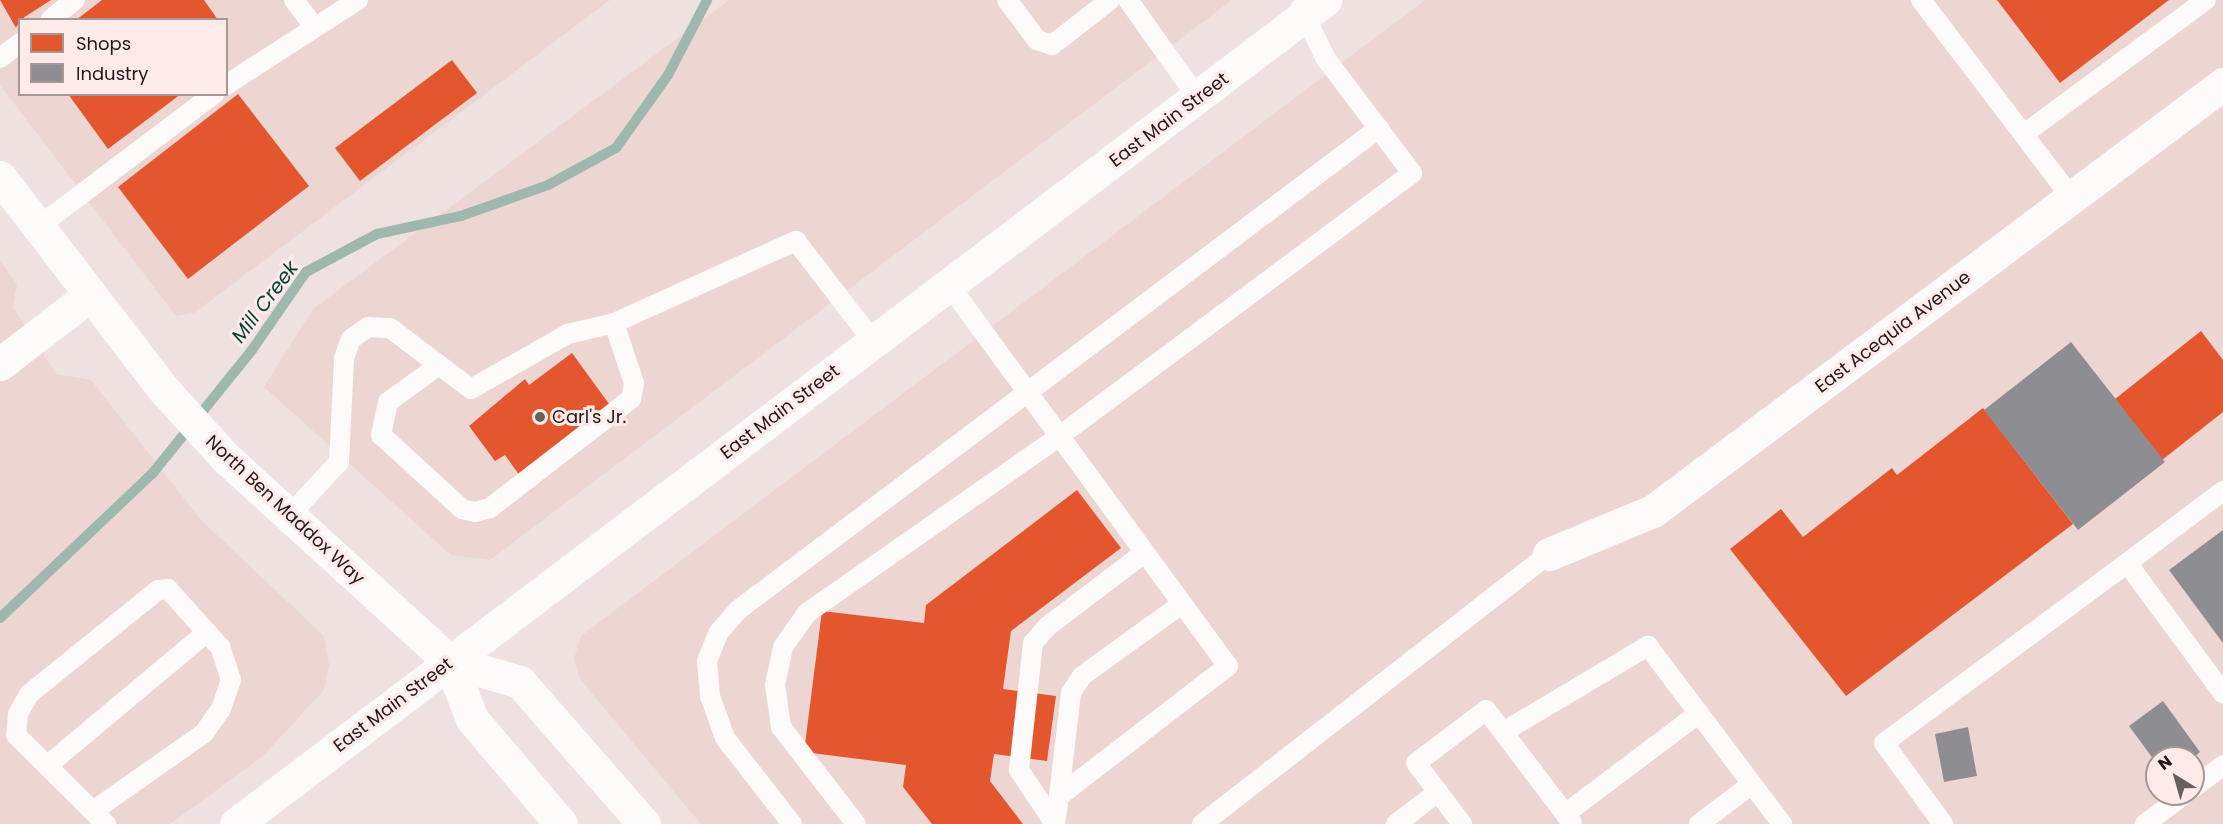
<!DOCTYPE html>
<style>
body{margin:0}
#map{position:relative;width:2223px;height:824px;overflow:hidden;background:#efe1df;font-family:Poppins,sans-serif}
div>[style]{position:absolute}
.built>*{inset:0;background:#edd5d2}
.shops>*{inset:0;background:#e4572e}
.industry>*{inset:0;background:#8d8d92}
.stream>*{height:10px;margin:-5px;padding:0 5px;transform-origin:5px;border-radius:5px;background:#9eb8ae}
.lane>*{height:20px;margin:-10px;padding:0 10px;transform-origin:10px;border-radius:10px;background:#fdfafa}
.street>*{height:33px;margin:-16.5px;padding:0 16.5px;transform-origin:16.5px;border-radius:16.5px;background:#fdfafa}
.secondary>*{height:33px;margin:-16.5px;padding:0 16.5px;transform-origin:16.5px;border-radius:16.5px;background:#fdfafa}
.dots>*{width:16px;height:16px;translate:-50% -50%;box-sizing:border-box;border:3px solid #feebe8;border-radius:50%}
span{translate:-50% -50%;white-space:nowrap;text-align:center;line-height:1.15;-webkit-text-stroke:6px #feebe8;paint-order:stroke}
.street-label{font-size:18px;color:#211918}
.poi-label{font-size:18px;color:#211918}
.left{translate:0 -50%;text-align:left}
.water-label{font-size:20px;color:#024437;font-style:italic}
.legend{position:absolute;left:18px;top:18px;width:210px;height:78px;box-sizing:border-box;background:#feebe8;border:2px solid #a69795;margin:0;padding:8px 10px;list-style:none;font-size:18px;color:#211918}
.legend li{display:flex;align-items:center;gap:12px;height:30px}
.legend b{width:30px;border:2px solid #a69795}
.north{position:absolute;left:2145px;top:746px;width:60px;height:60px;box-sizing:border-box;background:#feebe8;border:2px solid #a69795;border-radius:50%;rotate:323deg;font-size:16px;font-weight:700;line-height:24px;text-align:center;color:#211918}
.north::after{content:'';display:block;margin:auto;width:21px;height:27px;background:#695f5e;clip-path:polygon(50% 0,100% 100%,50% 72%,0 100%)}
</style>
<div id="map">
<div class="built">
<i style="clip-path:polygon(evenodd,0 0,610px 0,194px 313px,176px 316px,0 85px,0 0,20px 20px,226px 20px,226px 94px,20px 94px,20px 20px)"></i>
<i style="clip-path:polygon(729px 0,1232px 0,490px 560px,451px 555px,264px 387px,313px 309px)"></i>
<i style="clip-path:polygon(evenodd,1425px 0,2223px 0,2223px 824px,701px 824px,580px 679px,574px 659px,581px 636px,1425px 0,2157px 758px,2193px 758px,2193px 794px,2157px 794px,2157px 758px)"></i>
<i style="clip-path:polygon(0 261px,17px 284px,13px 307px,56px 374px,91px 380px,201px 520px,324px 636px,329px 665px,324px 690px,263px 756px,170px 824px,0 824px)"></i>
</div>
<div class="shops">
<i style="clip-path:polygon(0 0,51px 0,20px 20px,16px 28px)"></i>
<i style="clip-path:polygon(102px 0,204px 0,218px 20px,76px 20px)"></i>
<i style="clip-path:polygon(1997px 0,2169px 0,2060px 83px)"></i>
<i style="clip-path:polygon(452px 60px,477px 93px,360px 181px,335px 148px)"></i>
<i style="clip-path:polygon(68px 94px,181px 94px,108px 149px)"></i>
<i style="clip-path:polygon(238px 94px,309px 186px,188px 279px,118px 187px)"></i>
<i style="clip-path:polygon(2201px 331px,2223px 360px,2223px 412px,2162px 460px,2115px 399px)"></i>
<i style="clip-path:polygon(572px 353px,612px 408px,520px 476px,505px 455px,495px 461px,469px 426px,525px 379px,529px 385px)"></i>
<i style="clip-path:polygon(1983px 408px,2073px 524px,1846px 696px,1730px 549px,1781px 509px,1803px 537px,1892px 468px,1897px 475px)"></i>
<i style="clip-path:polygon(1077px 490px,1121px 548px,1011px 631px,1003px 689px,1056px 696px,1047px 761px,994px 754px,990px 781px,1023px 824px,932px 824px,903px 787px,906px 765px,804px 752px,822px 611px,924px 623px,926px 605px)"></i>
</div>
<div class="industry">
<i style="clip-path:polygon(2071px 342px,2165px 462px,2078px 530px,1984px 410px)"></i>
<i style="clip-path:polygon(2223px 530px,2223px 643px,2169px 570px)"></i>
<i style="clip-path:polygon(2163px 701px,2200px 752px,2193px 758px,2157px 758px,2157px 764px,2129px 726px)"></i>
<i style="clip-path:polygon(1968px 727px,1977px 776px,1944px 782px,1935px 734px)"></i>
</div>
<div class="stream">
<i style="left:0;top:618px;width:209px;rotate:-43.5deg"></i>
<i style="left:152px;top:474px;width:159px;rotate:-51.1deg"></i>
<i style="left:252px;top:350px;width:95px;rotate:-55.3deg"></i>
<i style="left:306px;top:272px;width:81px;rotate:-28.2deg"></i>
<i style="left:377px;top:234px;width:86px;rotate:-12.1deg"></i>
<i style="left:461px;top:216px;width:92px;rotate:-19.6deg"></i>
<i style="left:548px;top:185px;width:77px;rotate:-28.6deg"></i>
<i style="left:616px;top:148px;width:90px;rotate:-54.5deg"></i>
<i style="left:668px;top:75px;width:85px;rotate:-62.5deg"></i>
</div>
<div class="lane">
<i style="left:294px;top:0;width:34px;rotate:53deg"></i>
<i style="left:1007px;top:0;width:50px;rotate:53.1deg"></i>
<i style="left:1037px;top:40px;width:16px;rotate:18deg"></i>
<i style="left:1052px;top:45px;width:73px;rotate:-37.8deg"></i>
<i style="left:1128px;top:0;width:120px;rotate:54.5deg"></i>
<i style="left:1921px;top:0;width:249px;rotate:52.7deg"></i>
<i style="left:50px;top:20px;width:32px;rotate:-39deg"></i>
<i style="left:0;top:58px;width:25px;rotate:-37deg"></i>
<i style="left:226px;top:85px;width:157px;rotate:-32.8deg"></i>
<i style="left:2024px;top:134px;width:226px;rotate:-36.4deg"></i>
<i style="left:38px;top:227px;width:221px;rotate:-37.1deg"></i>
<i style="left:949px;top:285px;width:472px;rotate:53.8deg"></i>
<i style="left:1228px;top:666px;width:213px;rotate:142.4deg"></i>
<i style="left:1059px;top:796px;width:28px;rotate:98deg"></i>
<i style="left:439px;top:365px;width:63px;rotate:144deg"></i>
<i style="left:388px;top:402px;width:34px;rotate:102deg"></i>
<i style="left:381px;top:435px;width:110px;rotate:42.4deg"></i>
<i style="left:462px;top:509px;width:13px;rotate:13deg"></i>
<i style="left:475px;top:512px;width:16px;rotate:-15deg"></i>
<i style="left:490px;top:508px;width:178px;rotate:-37.7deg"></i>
<i style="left:631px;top:399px;width:16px;rotate:-79deg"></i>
<i style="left:634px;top:383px;width:63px;rotate:-108.4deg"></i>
<i style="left:2223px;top:491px;width:120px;rotate:143.1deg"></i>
<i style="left:2127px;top:563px;width:162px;rotate:53.6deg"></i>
<i style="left:288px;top:517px;width:75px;rotate:-47.2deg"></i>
<i style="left:339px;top:462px;width:104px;rotate:-87.2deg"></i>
<i style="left:344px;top:358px;width:20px;rotate:-70deg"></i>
<i style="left:351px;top:339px;width:21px;rotate:-35deg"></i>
<i style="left:368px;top:327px;width:22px;rotate:3deg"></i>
<i style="left:390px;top:328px;width:101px;rotate:37deg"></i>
<i style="left:471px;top:389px;width:112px;rotate:-29.6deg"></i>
<i style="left:568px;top:334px;width:47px;rotate:-13.4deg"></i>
<i style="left:614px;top:323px;width:200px;rotate:-24.3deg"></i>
<i style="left:796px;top:241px;width:126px;rotate:52.4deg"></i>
<i style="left:1503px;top:732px;width:114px;rotate:52.8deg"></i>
<i style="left:48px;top:765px;width:207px;rotate:-39.9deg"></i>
<i style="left:2193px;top:788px;width:38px;rotate:-37deg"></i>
<i style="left:1438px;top:792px;width:40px;rotate:53deg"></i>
<i style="left:1059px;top:796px;width:104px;rotate:-83.4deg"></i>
<i style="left:1071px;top:693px;width:20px;rotate:-57deg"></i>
<i style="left:1082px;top:676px;width:121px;rotate:-35.9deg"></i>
<i style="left:96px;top:809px;width:132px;rotate:-35.1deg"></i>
<i style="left:204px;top:733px;width:29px;rotate:-55deg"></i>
<i style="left:221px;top:709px;width:31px;rotate:-71deg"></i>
<i style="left:231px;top:680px;width:35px;rotate:-108deg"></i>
<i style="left:220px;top:647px;width:78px;rotate:-131.9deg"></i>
<i style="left:168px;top:589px;width:10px;rotate:174deg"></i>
<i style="left:158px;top:590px;width:166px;rotate:141.1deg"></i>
<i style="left:29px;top:694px;width:23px;rotate:119deg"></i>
<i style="left:18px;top:714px;width:21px;rotate:95deg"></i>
<i style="left:16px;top:735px;width:127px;rotate:44.7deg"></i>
<i style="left:1565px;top:814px;width:168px;rotate:-37deg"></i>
<i style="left:792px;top:824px;width:109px;rotate:-127.9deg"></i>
<i style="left:725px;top:738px;width:45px;rotate:-109.7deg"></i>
<i style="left:710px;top:696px;width:35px;rotate:-95deg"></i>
<i style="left:707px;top:661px;width:31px;rotate:-68deg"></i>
<i style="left:719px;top:632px;width:29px;rotate:-49deg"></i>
<i style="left:738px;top:610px;width:802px;rotate:-36.94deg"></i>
<i style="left:856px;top:824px;width:123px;rotate:-127.7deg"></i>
<i style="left:781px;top:727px;width:42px;rotate:-98.1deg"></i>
<i style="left:775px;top:685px;width:39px;rotate:-78deg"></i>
<i style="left:783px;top:647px;width:42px;rotate:-54.8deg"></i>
<i style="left:807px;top:613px;width:310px;rotate:-35deg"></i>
<i style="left:1061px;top:435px;width:438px;rotate:-36.7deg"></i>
<i style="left:1412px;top:173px;width:143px;rotate:-127deg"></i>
<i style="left:1326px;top:59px;width:57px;rotate:-116.1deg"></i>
<i style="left:1055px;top:824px;width:65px;rotate:-123.7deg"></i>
<i style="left:1019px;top:770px;width:128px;rotate:-83.7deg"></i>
<i style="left:1033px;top:643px;width:23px;rotate:-49deg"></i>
<i style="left:1048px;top:626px;width:119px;rotate:-37.2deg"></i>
<i style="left:1202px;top:824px;width:440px;rotate:-37.9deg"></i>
<i style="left:1396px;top:824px;width:53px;rotate:-37.3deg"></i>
<i style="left:1438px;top:792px;width:36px;rotate:-127deg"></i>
<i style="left:1416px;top:763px;width:88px;rotate:-37.1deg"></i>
<i style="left:1486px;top:710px;width:28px;rotate:52deg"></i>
<i style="left:1503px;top:732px;width:169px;rotate:-30.7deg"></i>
<i style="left:1648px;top:646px;width:223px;rotate:53deg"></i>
<i style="left:1699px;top:824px;width:66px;rotate:-37deg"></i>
<i style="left:1943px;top:824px;width:100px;rotate:-126.1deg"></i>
<i style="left:1884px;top:743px;width:302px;rotate:-36.5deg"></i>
<i style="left:2145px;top:824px;width:50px;rotate:-36.9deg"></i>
</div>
<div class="street">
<i style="left:0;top:364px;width:113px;rotate:-37.5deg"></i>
<i style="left:1549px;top:554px;width:113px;rotate:-22.5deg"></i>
<i style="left:1653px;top:511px;width:712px;rotate:-36.84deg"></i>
</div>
<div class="secondary">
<i style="left:0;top:177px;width:270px;rotate:52.4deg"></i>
<i style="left:165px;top:391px;width:91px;rotate:47.7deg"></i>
<i style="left:226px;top:458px;width:303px;rotate:42.3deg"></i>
<i style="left:450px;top:662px;width:73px;rotate:15.9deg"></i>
<i style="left:520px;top:682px;width:189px;rotate:48.9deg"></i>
<i style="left:450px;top:662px;width:61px;rotate:68.9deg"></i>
<i style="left:472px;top:719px;width:138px;rotate:49.7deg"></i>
<i style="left:236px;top:824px;width:1366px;rotate:-37.11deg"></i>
</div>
<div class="dots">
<i style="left:540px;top:417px;background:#695f5e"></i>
</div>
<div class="street-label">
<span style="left:1169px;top:120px;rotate:-37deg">East Main Street</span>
<span style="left:1893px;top:332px;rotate:-37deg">East Acequia Avenue</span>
<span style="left:780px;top:412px;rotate:-37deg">East Main Street</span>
<span style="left:285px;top:510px;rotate:43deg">North Ben Maddox Way</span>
<span style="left:393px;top:705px;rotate:-37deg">East Main Street</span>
</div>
<div class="poi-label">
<span class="left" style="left:552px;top:417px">Carl's Jr.</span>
</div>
<div class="water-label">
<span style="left:265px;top:302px;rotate:-53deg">Mill Creek</span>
</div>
<ul class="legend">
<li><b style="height:16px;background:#e4572e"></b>Shops</li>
<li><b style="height:16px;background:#8d8d92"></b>Industry</li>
</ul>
<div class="north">N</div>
</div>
